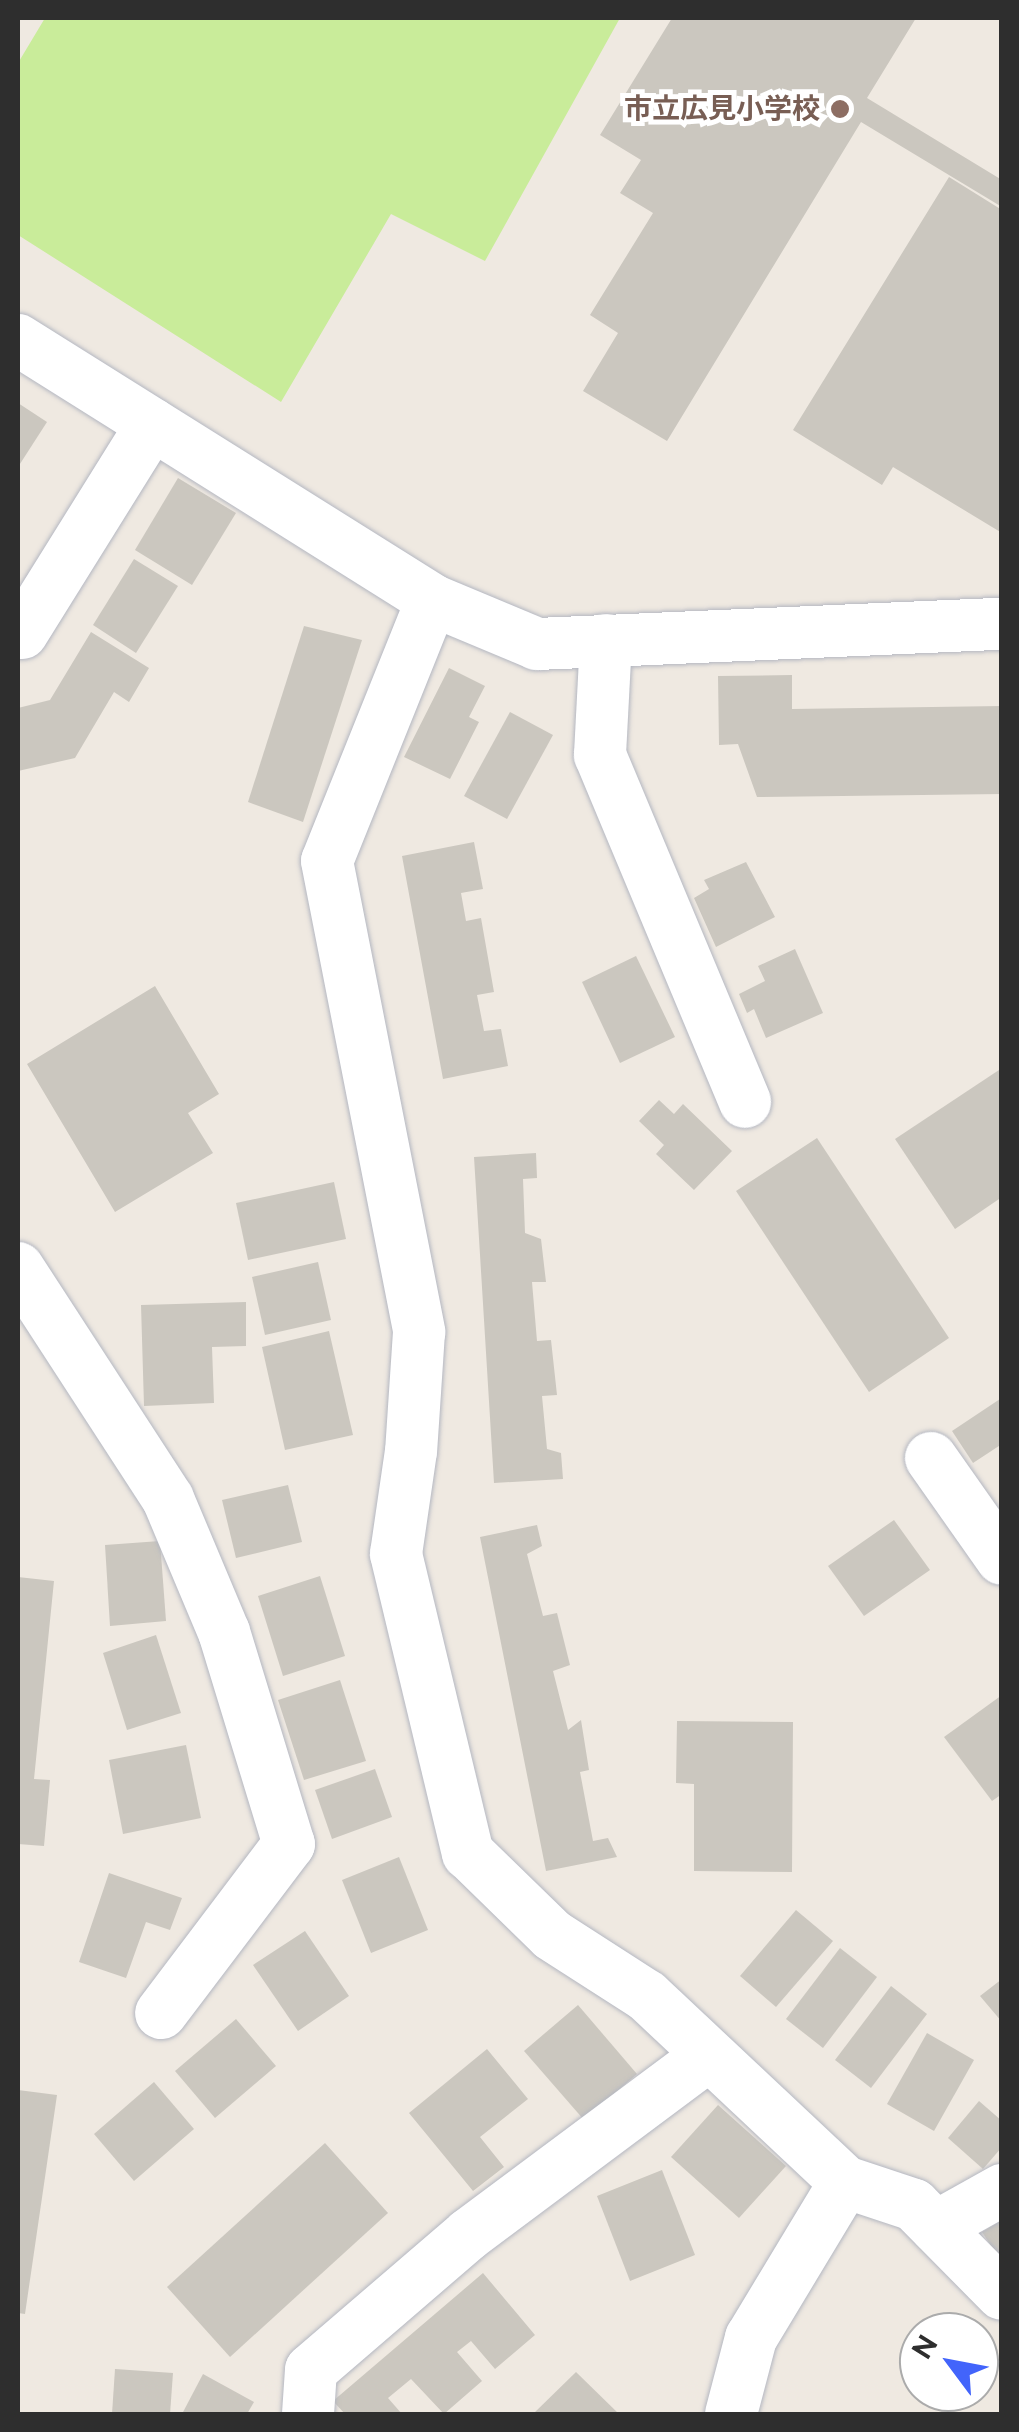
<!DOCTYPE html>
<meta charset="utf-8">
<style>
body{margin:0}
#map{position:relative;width:1019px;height:2432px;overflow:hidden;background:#efe9e1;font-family:Raleway,"Noto Sans JP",sans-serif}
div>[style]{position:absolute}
.pitch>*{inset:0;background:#c9ec9a}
.building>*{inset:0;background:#cbc7bf}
.roads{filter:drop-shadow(0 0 2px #b4b7c1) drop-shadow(0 0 2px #b4b7c1)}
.street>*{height:52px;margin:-26px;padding:0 26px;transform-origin:26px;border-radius:26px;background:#fff}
.dots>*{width:28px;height:28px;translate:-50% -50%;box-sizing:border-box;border:5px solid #fff;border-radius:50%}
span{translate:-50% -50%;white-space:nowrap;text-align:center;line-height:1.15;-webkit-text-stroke:10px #fff;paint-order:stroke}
.education-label{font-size:28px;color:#785e54;font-weight:700}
.right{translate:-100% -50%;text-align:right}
.frame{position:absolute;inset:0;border:20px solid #2e2e2e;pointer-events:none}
.north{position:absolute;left:899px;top:2312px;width:100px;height:100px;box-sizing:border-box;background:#fff;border:2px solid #ababab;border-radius:50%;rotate:302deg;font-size:28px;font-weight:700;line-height:40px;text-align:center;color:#2e2e2e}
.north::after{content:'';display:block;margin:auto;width:35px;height:45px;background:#4264fb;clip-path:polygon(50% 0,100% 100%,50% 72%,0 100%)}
</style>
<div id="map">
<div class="pitch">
<i style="clip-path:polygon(45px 18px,620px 18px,485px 261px,391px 214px,281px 402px,18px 235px,18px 63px)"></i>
</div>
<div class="building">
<i style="clip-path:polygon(672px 18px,916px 18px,867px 98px,1002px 180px,1002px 207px,861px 122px,667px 441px,583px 391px,618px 333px,590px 315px,653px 213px,620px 193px,641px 160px,600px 135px)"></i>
<i style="clip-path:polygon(949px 177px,1002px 210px,1002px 533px,893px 467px,882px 485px,793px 430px)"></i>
<i style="clip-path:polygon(18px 403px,47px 422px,18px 467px)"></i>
<i style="clip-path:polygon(178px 478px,236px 513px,192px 585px,135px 550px)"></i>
<i style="clip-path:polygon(134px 559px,178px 586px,136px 653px,93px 625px)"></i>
<i style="clip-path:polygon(304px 626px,362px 640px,303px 822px,248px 802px)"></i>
<i style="clip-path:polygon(91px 632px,149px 668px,129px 702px,114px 692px,75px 758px,18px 771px,18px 708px,50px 700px)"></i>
<i style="clip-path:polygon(449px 668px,485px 686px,469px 717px,479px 722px,450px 779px,404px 757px)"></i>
<i style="clip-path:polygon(792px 675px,792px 709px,1002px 706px,1002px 794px,757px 797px,738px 744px,719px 745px,718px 676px)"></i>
<i style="clip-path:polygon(510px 712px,553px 735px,507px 819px,464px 796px)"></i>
<i style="clip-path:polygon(474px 842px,483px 889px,461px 893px,466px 921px,481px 918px,494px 992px,477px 995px,484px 1031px,501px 1029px,508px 1066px,443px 1079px,402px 856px)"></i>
<i style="clip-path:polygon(746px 862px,775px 917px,716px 947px,694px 898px,709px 889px,704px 880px)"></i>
<i style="clip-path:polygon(795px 949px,823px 1013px,766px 1038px,754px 1009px,747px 1013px,739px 994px,765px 981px,758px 966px)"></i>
<i style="clip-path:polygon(636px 956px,675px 1037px,620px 1063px,582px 982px)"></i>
<i style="clip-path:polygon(155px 986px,219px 1094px,188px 1113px,213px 1153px,115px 1212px,27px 1064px)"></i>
<i style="clip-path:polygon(1002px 1068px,1002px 1197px,955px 1229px,895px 1139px)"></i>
<i style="clip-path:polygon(659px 1100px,674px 1114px,683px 1104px,732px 1151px,694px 1190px,656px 1154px,664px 1145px,639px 1121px)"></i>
<i style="clip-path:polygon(817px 1138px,949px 1338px,869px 1392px,736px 1191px)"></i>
<i style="clip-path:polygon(536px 1153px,537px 1178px,523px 1179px,525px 1233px,541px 1239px,546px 1282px,532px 1282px,537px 1341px,551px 1340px,557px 1395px,542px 1396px,547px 1449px,561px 1453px,563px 1479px,494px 1483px,474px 1157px)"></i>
<i style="clip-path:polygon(334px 1182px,346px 1239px,248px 1260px,236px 1203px)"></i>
<i style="clip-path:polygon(318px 1262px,331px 1320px,265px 1335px,252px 1277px)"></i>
<i style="clip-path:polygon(246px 1302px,246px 1346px,212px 1347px,214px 1403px,144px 1406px,141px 1305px)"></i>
<i style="clip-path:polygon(329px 1331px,353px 1435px,285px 1450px,262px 1347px)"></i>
<i style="clip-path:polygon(1000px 1399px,1002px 1444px,973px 1463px,952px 1431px)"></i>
<i style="clip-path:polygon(288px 1485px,302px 1542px,236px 1558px,222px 1500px)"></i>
<i style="clip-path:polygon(894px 1520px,930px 1570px,864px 1616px,828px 1566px)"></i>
<i style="clip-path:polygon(537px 1525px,542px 1546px,527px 1554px,543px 1616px,557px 1613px,570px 1665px,553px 1671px,568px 1730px,581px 1720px,589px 1770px,580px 1772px,593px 1841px,608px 1838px,617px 1857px,546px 1871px,480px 1537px)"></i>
<i style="clip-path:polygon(160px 1541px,166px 1621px,110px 1626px,105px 1545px)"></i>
<i style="clip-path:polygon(320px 1576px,345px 1656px,283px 1676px,258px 1596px)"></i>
<i style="clip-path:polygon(18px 1577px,54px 1581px,34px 1779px,50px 1780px,44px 1846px,18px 1844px)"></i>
<i style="clip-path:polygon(156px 1635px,181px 1713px,127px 1730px,103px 1653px)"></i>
<i style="clip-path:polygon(340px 1680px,366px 1761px,304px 1780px,278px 1700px)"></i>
<i style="clip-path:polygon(1002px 1695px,1002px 1794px,992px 1801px,944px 1737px)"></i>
<i style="clip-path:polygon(677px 1721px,793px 1722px,792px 1872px,694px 1871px,694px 1784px,676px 1783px)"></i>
<i style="clip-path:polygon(186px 1745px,201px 1818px,123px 1834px,109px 1760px)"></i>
<i style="clip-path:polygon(375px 1769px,392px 1817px,332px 1839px,315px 1790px)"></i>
<i style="clip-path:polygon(399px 1857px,428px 1930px,371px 1953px,342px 1880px)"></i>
<i style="clip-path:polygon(109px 1873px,182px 1898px,170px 1930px,146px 1922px,126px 1978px,79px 1962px)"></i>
<i style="clip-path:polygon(796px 1910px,833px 1941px,776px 2007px,740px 1976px)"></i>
<i style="clip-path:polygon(305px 1931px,349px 1996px,298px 2031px,253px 1965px)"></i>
<i style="clip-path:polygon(840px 1948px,877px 1977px,823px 2048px,786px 2019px)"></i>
<i style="clip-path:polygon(1002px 1979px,1002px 2022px,980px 1996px)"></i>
<i style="clip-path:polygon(891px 1986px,927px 2014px,871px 2088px,835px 2060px)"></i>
<i style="clip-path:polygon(578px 2005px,637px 2074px,584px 2120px,524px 2051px)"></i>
<i style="clip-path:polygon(236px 2019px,276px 2066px,215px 2118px,175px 2071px)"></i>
<i style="clip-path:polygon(927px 2033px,974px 2060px,934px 2131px,887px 2104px)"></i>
<i style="clip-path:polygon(487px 2049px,528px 2099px,480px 2137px,504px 2167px,473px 2191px,409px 2113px)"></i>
<i style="clip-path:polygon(154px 2082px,194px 2129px,134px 2181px,94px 2134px)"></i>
<i style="clip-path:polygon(18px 2090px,57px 2095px,25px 2314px,18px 2313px)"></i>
<i style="clip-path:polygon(979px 2101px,1002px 2121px,1002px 2147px,983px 2169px,948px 2138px)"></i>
<i style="clip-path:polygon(718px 2105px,786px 2166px,739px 2218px,671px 2157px)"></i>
<i style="clip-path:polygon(325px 2143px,388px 2213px,230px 2357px,167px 2287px)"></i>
<i style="clip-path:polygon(662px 2170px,695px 2255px,630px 2281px,597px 2196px)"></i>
<i style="clip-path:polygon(1002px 2220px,1002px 2263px,982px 2232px)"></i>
<i style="clip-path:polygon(483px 2273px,535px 2335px,495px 2369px,471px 2341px,457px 2352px,482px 2381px,444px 2414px,411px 2379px,388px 2398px,402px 2414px,345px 2414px,333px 2401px)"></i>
<i style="clip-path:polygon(115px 2369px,173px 2373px,170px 2414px,112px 2414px)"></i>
<i style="clip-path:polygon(576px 2372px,619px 2414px,533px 2414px)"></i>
<i style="clip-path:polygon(203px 2374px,254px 2402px,247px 2414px,182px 2414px)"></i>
</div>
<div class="roads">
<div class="street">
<i style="left:18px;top:340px;width:489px;rotate:32.1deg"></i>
<i style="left:432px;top:600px;width:114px;rotate:22.7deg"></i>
<i style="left:537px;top:644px;width:465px;rotate:-2.5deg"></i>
<i style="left:432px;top:600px;width:281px;rotate:111.9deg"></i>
<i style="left:327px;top:861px;width:480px;rotate:78.9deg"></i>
<i style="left:419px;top:1332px;width:119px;rotate:93.8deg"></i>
<i style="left:411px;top:1451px;width:104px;rotate:98.3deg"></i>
<i style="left:396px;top:1554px;width:308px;rotate:76.5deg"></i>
<i style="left:468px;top:1853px;width:117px;rotate:44.3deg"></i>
<i style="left:552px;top:1935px;width:113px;rotate:32.7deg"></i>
<i style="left:647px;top:1996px;width:272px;rotate:43.2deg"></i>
<i style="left:845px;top:2182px;width:73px;rotate:18.4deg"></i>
<i style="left:914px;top:2205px;width:125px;rotate:45.3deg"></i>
<i style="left:22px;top:633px;width:246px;rotate:-58.1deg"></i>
<i style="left:606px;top:640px;width:115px;rotate:93deg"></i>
<i style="left:600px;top:755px;width:376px;rotate:67.3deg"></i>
<i style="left:18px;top:1268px;width:275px;rotate:57deg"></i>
<i style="left:168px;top:1499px;width:144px;rotate:67.2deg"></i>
<i style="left:224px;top:1632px;width:222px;rotate:73deg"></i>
<i style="left:289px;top:1844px;width:212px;rotate:127.1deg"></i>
<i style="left:931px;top:1458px;width:123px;rotate:54.9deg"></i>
<i style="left:936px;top:2227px;width:76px;rotate:-29.3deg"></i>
<i style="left:308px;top:2414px;width:44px;rotate:-86.1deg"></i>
<i style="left:311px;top:2370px;width:208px;rotate:-40.7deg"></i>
<i style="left:469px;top:2234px;width:299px;rotate:-36.7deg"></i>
<i style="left:731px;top:2414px;width:79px;rotate:-75.3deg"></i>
<i style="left:751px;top:2338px;width:182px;rotate:-58.9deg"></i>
</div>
</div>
<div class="dots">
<i style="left:840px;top:109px;background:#8d6e63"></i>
</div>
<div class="education-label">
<span class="right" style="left:820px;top:109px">市立広見小学校</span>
</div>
<div class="frame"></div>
<div class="north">N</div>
</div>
